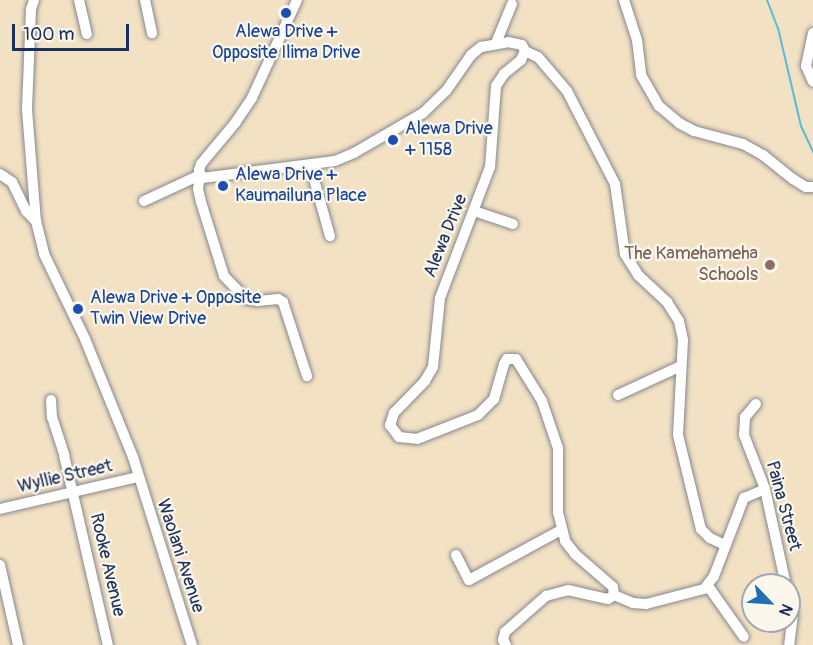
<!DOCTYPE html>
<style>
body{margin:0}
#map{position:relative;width:813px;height:645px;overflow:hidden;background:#f2e1c3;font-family:Pangolin,sans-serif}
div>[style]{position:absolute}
.stream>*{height:2px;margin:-1px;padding:0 1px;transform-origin:1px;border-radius:1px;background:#58bbd7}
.roads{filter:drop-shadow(0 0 2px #868890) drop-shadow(0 0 2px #868890)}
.minor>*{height:10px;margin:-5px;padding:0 5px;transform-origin:5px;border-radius:5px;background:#fff}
.dots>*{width:16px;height:16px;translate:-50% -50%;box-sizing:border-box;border:3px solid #fbf7ec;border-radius:50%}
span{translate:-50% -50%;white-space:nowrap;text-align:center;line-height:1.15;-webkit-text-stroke:4.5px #fbf7ec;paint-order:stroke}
.transit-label{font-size:18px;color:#164399}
.left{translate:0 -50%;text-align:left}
.street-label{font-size:18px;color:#1b2f5e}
.education-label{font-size:18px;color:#785e54}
.right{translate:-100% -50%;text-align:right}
.north{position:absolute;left:741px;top:573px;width:60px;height:60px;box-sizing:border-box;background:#fbf7ec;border:2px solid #a1a7b3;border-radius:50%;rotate:115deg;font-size:16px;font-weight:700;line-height:24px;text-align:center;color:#1b2f5e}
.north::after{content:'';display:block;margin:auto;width:21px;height:27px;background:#1f6fb2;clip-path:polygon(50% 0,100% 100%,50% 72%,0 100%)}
.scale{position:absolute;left:12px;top:24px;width:117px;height:27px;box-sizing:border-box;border:3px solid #1b2f5e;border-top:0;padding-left:8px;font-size:18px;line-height:21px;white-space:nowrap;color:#1b2f5e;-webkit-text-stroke:4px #fbf7ec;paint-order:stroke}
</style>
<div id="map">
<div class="stream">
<i style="left:767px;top:0;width:30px;rotate:69deg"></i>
<i style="left:778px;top:28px;width:101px;rotate:76.8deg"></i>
<i style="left:801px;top:126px;width:29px;rotate:65deg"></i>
</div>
<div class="roads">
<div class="minor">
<i style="left:34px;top:0;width:9px;rotate:108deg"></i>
<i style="left:31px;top:9px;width:101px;rotate:92.3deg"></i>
<i style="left:27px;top:110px;width:111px;rotate:85.4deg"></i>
<i style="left:36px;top:221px;width:34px;rotate:76deg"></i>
<i style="left:44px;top:254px;width:94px;rotate:64.2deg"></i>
<i style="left:85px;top:339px;width:127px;rotate:67.9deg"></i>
<i style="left:133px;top:457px;width:197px;rotate:72.6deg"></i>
<i style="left:79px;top:0;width:35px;rotate:77deg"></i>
<i style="left:145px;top:0;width:34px;rotate:78deg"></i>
<i style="left:297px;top:0;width:108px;rotate:114.7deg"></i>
<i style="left:252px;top:98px;width:29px;rotate:124deg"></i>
<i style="left:236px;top:122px;width:55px;rotate:129.8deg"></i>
<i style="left:201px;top:164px;width:6px;rotate:108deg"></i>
<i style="left:199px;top:170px;width:9px;rotate:69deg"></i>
<i style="left:202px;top:178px;width:134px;rotate:-7.3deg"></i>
<i style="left:335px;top:161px;width:21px;rotate:-23deg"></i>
<i style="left:354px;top:153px;width:80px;rotate:-30.1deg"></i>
<i style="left:423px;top:113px;width:32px;rotate:-44deg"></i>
<i style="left:446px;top:91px;width:44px;rotate:-55.2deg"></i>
<i style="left:471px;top:55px;width:13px;rotate:-39deg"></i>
<i style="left:481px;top:47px;width:27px;rotate:-10deg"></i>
<i style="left:508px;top:42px;width:14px;rotate:12deg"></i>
<i style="left:522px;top:45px;width:7px;rotate:63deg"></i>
<i style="left:624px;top:0;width:42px;rotate:72deg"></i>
<i style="left:637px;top:40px;width:35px;rotate:83deg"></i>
<i style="left:641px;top:75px;width:36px;rotate:60deg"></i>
<i style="left:659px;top:106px;width:26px;rotate:40deg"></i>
<i style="left:679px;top:123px;width:17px;rotate:28deg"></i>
<i style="left:694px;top:131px;width:51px;rotate:14.9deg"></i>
<i style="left:743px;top:144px;width:23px;rotate:29deg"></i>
<i style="left:763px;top:155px;width:38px;rotate:39deg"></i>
<i style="left:793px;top:179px;width:15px;rotate:32deg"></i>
<i style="left:806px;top:187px;width:7px"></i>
<i style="left:813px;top:33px;width:34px;rotate:102deg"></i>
<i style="left:806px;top:66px;width:17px;rotate:66deg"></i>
<i style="left:496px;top:43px;width:42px;rotate:-67.7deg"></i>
<i style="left:525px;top:51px;width:10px;rotate:114deg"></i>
<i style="left:521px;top:60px;width:22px;rotate:141deg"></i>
<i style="left:504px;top:74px;width:14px;rotate:124deg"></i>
<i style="left:496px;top:86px;width:81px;rotate:94.2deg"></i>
<i style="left:490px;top:167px;width:140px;rotate:110.9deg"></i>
<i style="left:440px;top:298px;width:69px;rotate:95.8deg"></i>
<i style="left:433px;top:367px;width:16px;rotate:120deg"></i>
<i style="left:425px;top:381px;width:45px;rotate:134.1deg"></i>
<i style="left:394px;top:413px;width:13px;rotate:108deg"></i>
<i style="left:390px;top:425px;width:15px;rotate:53deg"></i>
<i style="left:399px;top:437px;width:18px;rotate:6deg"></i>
<i style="left:417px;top:439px;width:66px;rotate:-21.5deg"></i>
<i style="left:478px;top:415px;width:23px;rotate:-45deg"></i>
<i style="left:494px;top:399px;width:36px;rotate:-74deg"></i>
<i style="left:504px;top:364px;width:6px;rotate:-59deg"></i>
<i style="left:507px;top:359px;width:9px"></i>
<i style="left:516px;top:359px;width:49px;rotate:58.2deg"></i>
<i style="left:542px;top:401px;width:50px;rotate:71.2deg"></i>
<i style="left:558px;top:448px;width:64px;rotate:90deg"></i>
<i style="left:558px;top:512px;width:30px;rotate:76deg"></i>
<i style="left:565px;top:541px;width:16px;rotate:52deg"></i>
<i style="left:575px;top:554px;width:50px;rotate:41deg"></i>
<i style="left:613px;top:587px;width:8px;rotate:83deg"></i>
<i style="left:525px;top:51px;width:14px;rotate:25deg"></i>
<i style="left:538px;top:57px;width:45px;rotate:49.5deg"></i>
<i style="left:567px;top:91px;width:105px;rotate:62.7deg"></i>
<i style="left:615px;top:184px;width:71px;rotate:81.9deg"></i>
<i style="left:625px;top:254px;width:25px;rotate:58deg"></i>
<i style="left:638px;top:275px;width:40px;rotate:43deg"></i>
<i style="left:667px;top:302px;width:22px;rotate:58deg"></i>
<i style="left:679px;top:321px;width:19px;rotate:78deg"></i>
<i style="left:683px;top:340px;width:95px;rotate:93deg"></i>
<i style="left:678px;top:435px;width:97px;rotate:76.3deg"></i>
<i style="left:701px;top:529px;width:13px;rotate:45deg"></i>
<i style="left:710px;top:538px;width:17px;rotate:25deg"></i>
<i style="left:310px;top:165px;width:74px;rotate:74.3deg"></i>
<i style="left:0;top:174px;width:14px;rotate:34deg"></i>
<i style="left:12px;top:182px;width:32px;rotate:64deg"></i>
<i style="left:26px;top:211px;width:14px;rotate:45deg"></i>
<i style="left:200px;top:175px;width:14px;rotate:98deg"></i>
<i style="left:198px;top:189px;width:13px;rotate:77deg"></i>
<i style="left:201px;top:202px;width:77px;rotate:72.7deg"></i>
<i style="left:224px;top:276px;width:32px;rotate:46deg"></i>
<i style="left:246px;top:299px;width:12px;rotate:9deg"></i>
<i style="left:258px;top:301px;width:20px;rotate:-6deg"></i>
<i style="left:278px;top:299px;width:6px;rotate:31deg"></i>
<i style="left:283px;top:302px;width:78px;rotate:72deg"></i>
<i style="left:144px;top:201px;width:62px;rotate:-24.9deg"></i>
<i style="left:474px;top:211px;width:41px;rotate:18.4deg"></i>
<i style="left:618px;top:395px;width:69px;rotate:-24.7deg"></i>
<i style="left:51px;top:400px;width:17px;rotate:87deg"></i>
<i style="left:52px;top:417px;width:40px;rotate:72deg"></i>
<i style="left:64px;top:455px;width:195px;rotate:77deg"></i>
<i style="left:756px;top:404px;width:17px;rotate:130deg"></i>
<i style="left:745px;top:417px;width:18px;rotate:93deg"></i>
<i style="left:744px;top:435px;width:58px;rotate:68.7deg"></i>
<i style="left:765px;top:489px;width:98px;rotate:77.7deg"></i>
<i style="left:0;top:509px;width:142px;rotate:-13.1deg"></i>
<i style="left:456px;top:555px;width:28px;rotate:63deg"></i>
<i style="left:469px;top:580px;width:105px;rotate:-28.5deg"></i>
<i style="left:0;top:565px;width:82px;rotate:77.3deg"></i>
<i style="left:708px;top:586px;width:62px;rotate:54.8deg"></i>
<i style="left:614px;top:595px;width:21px;rotate:23deg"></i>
<i style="left:633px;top:603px;width:13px;rotate:4deg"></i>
<i style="left:646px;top:604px;width:60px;rotate:-14.5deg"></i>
<i style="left:704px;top:589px;width:16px;rotate:-52deg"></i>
<i style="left:714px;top:576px;width:84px;rotate:-69deg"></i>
<i style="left:744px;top:498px;width:23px;rotate:-23deg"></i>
<i style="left:789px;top:598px;width:16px;rotate:76deg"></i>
<i style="left:793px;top:614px;width:31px;rotate:97deg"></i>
<i style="left:506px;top:645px;width:6px;rotate:-121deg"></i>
<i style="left:503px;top:640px;width:8px;rotate:-76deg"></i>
<i style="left:505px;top:632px;width:55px;rotate:-41.3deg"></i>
<i style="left:546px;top:596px;width:23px;rotate:-15deg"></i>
<i style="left:568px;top:590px;width:41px;rotate:12.7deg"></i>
<i style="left:608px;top:599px;width:7px;rotate:-34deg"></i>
</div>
</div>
<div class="dots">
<i style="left:286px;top:13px;background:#1a4fb4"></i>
<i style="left:393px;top:140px;background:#1a4fb4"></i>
<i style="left:223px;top:186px;background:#1a4fb4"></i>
<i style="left:770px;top:265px;background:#8d6e63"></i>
<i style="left:78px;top:309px;background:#1a4fb4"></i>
</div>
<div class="transit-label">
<span style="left:286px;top:43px">Alewa Drive +<br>Opposite Ilima Drive</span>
<span class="left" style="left:405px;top:140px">Alewa Drive<br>+ 1158</span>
<span class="left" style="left:235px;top:186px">Alewa Drive +<br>Kaumailuna Place</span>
<span class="left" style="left:90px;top:309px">Alewa Drive + Opposite<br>Twin View Drive</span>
</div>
<div class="street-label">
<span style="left:446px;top:236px;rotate:-68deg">Alewa Drive</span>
<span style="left:65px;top:477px;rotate:-13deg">Wyllie Street</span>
<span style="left:783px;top:506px;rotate:75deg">Paina Street</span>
<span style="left:180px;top:556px;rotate:72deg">Waolani Avenue</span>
<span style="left:107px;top:565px;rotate:77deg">Rooke Avenue</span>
</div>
<div class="education-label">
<span class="right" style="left:758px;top:265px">The Kamehameha<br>Schools</span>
</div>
<div class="north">N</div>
<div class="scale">100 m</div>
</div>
